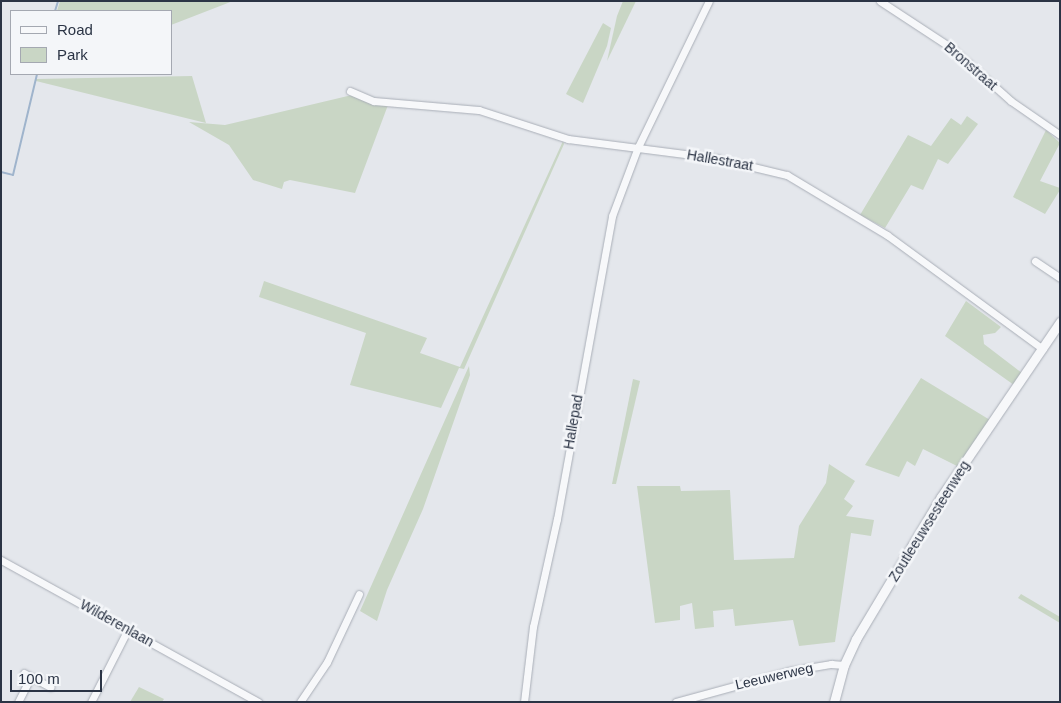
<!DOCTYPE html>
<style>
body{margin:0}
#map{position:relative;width:1061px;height:703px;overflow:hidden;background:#e4e7ec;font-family:Arial,sans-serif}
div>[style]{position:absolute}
.green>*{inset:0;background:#c9d6c5}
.stream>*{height:2px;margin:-1px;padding:0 1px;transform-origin:1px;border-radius:1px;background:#9fb4cc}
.roads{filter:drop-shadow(0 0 1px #a9aeb7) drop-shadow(0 0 1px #a9aeb7)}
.minor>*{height:7px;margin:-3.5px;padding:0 3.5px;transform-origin:3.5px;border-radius:3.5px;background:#f7f8fa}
.tertiary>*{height:9px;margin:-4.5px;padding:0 4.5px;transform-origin:4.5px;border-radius:4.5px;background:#f7f8fa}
span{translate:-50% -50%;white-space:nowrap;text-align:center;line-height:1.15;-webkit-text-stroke:5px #f4f6f9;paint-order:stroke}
.street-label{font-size:14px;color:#2b3445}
.frame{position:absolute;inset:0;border:2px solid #2b3445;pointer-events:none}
.legend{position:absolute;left:10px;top:10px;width:162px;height:65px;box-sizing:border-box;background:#f4f6f9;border:1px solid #a4a8b1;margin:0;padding:6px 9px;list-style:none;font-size:15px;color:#2b3445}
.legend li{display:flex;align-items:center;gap:10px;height:25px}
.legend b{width:25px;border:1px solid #a4a8b1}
.scale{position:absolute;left:10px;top:670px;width:92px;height:22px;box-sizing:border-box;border:2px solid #2b3445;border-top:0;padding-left:6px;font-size:15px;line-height:18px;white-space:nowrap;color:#2b3445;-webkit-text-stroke:4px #f4f6f9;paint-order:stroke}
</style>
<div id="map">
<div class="green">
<i style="clip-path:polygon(60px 1px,233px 1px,171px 25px,171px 11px,57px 11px)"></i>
<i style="clip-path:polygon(623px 1px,636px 1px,607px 61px,617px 16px)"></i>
<i style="clip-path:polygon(603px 23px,611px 28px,607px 46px,583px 103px,566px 94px)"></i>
<i style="clip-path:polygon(192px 76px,206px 123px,36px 81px,36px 79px)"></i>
<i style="clip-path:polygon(352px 95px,388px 105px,355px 193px,290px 180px,284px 182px,282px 189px,253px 180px,229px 145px,189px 122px,225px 125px)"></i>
<i style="clip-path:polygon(967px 116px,978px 124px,948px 164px,938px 159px,923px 190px,911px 185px,885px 228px,860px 215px,908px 135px,931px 146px,951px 118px,961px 125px)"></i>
<i style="clip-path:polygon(1046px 130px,1060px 143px,1040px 181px,1060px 188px,1060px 190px,1045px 214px,1013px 197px)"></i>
<i style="clip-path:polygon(563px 141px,564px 144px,464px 369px,459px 368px,441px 408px,350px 385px,366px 333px,259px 297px,264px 281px,427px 338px,420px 353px,460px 367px)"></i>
<i style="clip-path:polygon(966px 301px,1001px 327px,995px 333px,983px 335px,984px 344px,1022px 373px,1014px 385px,945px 336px)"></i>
<i style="clip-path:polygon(469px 366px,470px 375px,423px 509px,387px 590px,377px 621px,360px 611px)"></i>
<i style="clip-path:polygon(921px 378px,990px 420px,957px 466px,923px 449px,915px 466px,907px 461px,899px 477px,865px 465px)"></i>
<i style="clip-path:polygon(633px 379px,640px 381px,616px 484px,612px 484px)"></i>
<i style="clip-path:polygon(829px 464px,855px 481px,844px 499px,853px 506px,846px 516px,874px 520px,871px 536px,851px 533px,835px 642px,799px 646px,793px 620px,735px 626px,733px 609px,713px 611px,714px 627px,695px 629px,692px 603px,680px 606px,680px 620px,655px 623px,637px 486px,680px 486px,681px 491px,730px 490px,734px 560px,794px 558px,799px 526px,826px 483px)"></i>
<i style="clip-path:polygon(1021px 594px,1060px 617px,1060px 623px,1018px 598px)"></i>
<i style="clip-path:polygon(139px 687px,164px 699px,162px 702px,130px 702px)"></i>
</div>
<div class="stream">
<i style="left:55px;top:11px;width:10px;rotate:-73deg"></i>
<i style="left:1px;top:172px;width:12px;rotate:14deg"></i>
<i style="left:13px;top:175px;width:104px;rotate:-76.6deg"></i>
</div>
<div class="roads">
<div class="minor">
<i style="left:880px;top:1px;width:87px;rotate:33.3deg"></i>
<i style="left:953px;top:49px;width:78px;rotate:41.9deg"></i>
<i style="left:1011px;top:101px;width:60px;rotate:34.8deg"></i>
<i style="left:350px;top:91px;width:26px;rotate:23deg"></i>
<i style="left:374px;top:101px;width:105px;rotate:4.9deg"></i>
<i style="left:479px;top:110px;width:94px;rotate:18deg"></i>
<i style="left:568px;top:139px;width:149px;rotate:7.3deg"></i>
<i style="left:716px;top:158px;width:73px;rotate:13.5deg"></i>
<i style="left:787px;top:175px;width:117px;rotate:31deg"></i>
<i style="left:887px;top:235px;width:193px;rotate:36.2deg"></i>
<i style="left:1035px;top:261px;width:30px;rotate:34deg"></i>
<i style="left:1px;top:560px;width:294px;rotate:28.9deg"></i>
<i style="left:24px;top:673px;width:30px;rotate:28deg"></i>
<i style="left:18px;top:702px;width:27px;rotate:-63deg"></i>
<i style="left:91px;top:702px;width:82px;rotate:-63.1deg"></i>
<i style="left:300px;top:702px;width:48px;rotate:-56deg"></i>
<i style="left:327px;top:662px;width:75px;rotate:-64.8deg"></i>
<i style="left:524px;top:702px;width:76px;rotate:-83.2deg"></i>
<i style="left:533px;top:627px;width:111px;rotate:-77.5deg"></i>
<i style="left:557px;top:519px;width:308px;rotate:-79.7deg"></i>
<i style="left:612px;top:216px;width:74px;rotate:-69.4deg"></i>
<i style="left:638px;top:147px;width:162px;rotate:-64.1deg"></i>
<i style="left:676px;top:702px;width:117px;rotate:-15.3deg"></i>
<i style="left:789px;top:671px;width:43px;rotate:-9.5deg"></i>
<i style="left:831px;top:664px;width:13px;rotate:4deg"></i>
</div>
<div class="tertiary">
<i style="left:834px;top:702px;width:38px;rotate:-75deg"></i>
<i style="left:844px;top:665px;width:29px;rotate:-65deg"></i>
<i style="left:856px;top:639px;width:165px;rotate:-59.1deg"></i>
<i style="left:941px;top:497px;width:212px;rotate:-55.8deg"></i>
</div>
</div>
<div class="street-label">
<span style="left:971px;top:66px;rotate:41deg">Bronstraat</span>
<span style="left:720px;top:160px;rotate:10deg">Hallestraat</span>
<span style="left:573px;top:422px;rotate:-80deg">Hallepad</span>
<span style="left:929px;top:521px;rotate:-58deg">Zoutleeuwsesteenweg</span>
<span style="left:117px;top:623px;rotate:29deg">Wilderenlaan</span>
<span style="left:774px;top:676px;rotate:-13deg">Leeuwerweg</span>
</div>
<div class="frame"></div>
<ul class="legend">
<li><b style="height:6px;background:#f7f8fa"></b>Road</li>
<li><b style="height:14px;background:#c9d6c5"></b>Park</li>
</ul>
<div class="scale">100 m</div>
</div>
